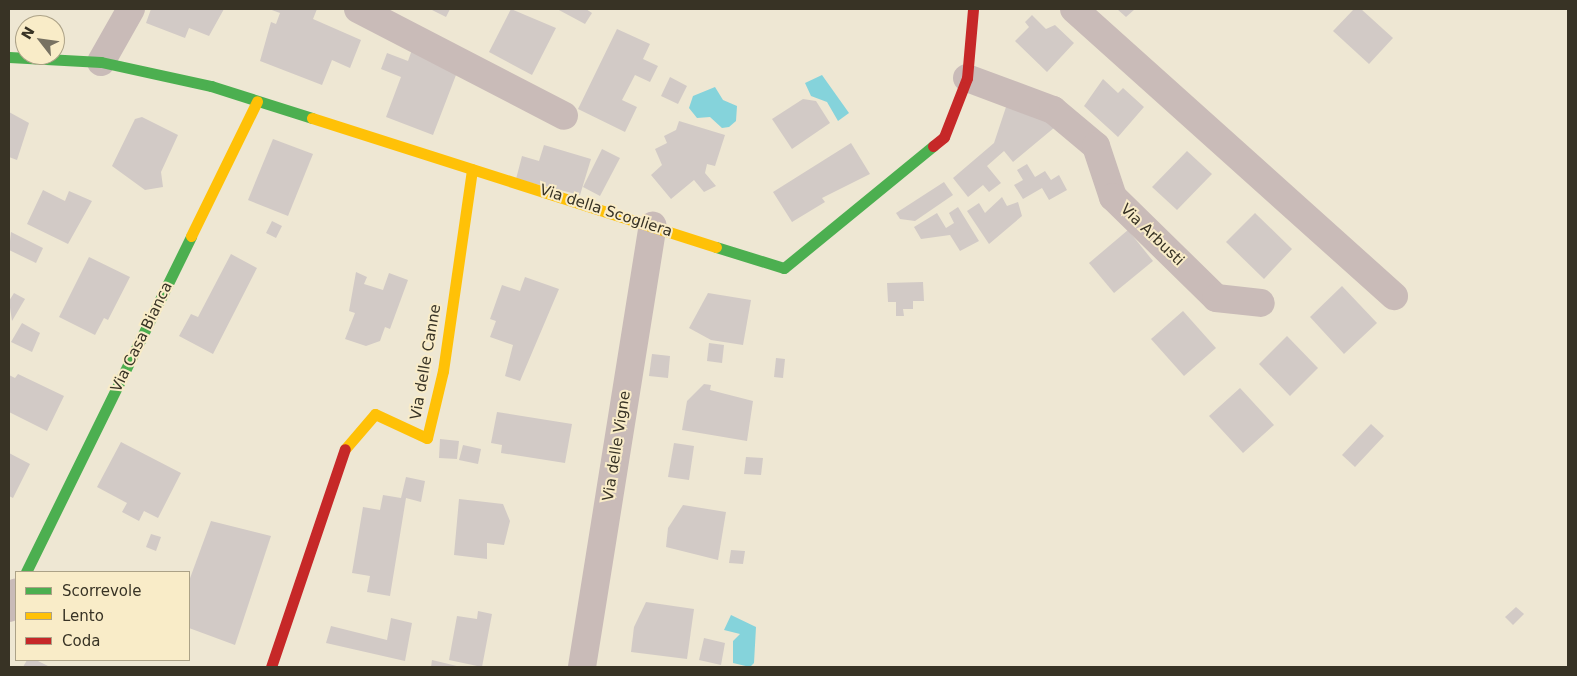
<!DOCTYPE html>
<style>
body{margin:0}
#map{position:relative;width:1577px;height:676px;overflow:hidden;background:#eee7d3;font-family:"DejaVu Sans",sans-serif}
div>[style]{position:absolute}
.water>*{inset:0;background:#85d3db}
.building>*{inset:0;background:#d2cac6}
.street>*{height:28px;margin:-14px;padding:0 14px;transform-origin:14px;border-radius:14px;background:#c9bbb8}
.fast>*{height:11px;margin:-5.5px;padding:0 5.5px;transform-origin:5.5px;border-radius:5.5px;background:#4caf50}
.slow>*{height:11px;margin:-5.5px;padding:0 5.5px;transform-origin:5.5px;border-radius:5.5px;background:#ffc107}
.jam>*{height:11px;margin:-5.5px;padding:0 5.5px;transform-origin:5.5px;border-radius:5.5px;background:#c62828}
span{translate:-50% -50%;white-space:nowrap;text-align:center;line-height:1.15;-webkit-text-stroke:4px #f9ecc8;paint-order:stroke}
.street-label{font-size:15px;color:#383325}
.frame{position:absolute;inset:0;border:10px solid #383325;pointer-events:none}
.legend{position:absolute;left:15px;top:571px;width:175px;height:90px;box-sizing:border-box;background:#f9ecc8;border:1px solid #aca287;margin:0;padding:6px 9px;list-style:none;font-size:15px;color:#383325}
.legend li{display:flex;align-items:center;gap:10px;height:25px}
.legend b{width:25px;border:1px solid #aca287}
.north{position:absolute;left:15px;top:15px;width:50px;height:50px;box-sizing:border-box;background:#f9ecc8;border:1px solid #aca287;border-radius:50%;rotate:300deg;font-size:14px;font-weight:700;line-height:20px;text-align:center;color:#383325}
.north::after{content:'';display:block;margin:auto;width:18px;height:22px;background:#787262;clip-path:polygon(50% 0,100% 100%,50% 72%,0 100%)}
</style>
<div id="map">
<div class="water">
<i style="clip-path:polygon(822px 75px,849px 113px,838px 121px,827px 102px,811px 96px,805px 83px)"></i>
<i style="clip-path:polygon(715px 87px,723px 100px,737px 106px,736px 121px,729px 127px,722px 128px,710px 117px,697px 118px,689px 108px,693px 96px)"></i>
<i style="clip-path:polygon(731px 615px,756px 627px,754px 663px,750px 667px,733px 663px,733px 641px,740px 634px,724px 630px)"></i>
</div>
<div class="building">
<i style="clip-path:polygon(151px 9px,224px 9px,209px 36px,189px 28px,185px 38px,146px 23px)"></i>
<i style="clip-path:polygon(269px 9px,317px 9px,313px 19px,361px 40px,350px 68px,332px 60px,322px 85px,260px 61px,271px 22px,276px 24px,280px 13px)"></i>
<i style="clip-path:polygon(430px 9px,450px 9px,446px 17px)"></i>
<i style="clip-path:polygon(511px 9px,556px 28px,532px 75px,489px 52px)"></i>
<i style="clip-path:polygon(557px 9px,586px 9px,592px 13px,585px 24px)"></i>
<i style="clip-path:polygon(1117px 9px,1135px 9px,1126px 17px)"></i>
<i style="clip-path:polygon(1354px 9px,1361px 9px,1393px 38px,1369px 64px,1333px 31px)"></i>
<i style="clip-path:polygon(1032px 15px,1046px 29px,1055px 25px,1074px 43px,1047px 72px,1015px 41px,1029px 27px,1025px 22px)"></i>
<i style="clip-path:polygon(617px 29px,650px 44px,643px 59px,658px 66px,650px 82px,635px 75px,622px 100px,637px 107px,625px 132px,578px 109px)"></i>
<i style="clip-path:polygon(414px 44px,461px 62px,433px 135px,386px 117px,401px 77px,381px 69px,387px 53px,408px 61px)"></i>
<i style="clip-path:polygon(670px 77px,687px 86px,678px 104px,661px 96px)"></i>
<i style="clip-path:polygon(1103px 79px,1118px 93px,1123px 88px,1144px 107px,1118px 137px,1084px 106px)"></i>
<i style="clip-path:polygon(803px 99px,816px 101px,830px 123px,792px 149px,772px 119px)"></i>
<i style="clip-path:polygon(1007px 104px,1061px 122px,1013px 162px,1004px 151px,987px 166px,1001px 183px,989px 192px,983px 185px,968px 197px,953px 178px,994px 143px)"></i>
<i style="clip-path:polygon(9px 112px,29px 123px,17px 160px,9px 157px)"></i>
<i style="clip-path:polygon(142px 117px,178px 135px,161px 172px,163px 187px,145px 190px,112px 166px,135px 119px)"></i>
<i style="clip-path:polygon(679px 121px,725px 135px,715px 166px,707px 164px,705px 173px,716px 186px,704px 192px,694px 180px,671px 199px,651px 175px,662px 165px,655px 149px,667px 143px,664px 136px,676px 130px)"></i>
<i style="clip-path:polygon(273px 139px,313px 154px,288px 216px,248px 200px)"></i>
<i style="clip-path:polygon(851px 143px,870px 174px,822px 198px,825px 202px,792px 222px,773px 192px)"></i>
<i style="clip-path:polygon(544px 145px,591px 159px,580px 195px,516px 179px,522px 156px,539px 161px)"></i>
<i style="clip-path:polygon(602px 149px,620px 158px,600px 196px,583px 187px)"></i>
<i style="clip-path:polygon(1187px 151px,1212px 174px,1177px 210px,1152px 187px)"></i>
<i style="clip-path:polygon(1027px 164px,1035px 177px,1045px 171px,1051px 180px,1059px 175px,1067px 190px,1049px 200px,1042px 188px,1023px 199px,1014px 185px,1023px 180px,1017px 170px)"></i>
<i style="clip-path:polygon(944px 182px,953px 195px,915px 221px,900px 219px,896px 213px)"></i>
<i style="clip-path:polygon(43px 190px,65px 201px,69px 191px,92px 201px,68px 244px,27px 224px)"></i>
<i style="clip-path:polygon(1002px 197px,1007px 206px,1018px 202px,1022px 216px,989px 244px,967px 211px,979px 203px,985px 213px)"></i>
<i style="clip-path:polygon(958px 207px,979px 241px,960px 251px,950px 235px,921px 239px,914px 227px,937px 213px,946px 228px,954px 223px,949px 213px)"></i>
<i style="clip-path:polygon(1255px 213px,1292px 249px,1264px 279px,1226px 242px)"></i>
<i style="clip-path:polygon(272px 221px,282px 226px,276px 238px,266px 233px)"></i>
<i style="clip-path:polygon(1128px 230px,1153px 261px,1114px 293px,1089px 263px)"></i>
<i style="clip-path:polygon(11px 232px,43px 248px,36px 263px,9px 250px)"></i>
<i style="clip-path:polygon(231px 254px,257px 268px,213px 354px,179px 336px,191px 314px,198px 317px)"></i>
<i style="clip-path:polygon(89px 257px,130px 277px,108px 320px,104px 318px,95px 335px,59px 317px)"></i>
<i style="clip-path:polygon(356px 272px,367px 277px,364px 284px,383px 290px,389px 273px,408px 280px,390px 329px,385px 327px,380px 341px,366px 346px,345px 339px,355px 313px,349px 311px)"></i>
<i style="clip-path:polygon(525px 277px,559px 289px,520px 381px,505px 376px,513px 345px,490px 337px,496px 321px,490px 319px,502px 285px,520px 291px)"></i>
<i style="clip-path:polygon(923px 282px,924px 301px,913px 301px,913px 309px,903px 309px,904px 316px,896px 316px,896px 302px,888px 302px,887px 283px)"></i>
<i style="clip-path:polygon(1342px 286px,1377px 323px,1344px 354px,1310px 317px)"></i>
<i style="clip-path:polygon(14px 293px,25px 299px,12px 321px,9px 301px)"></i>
<i style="clip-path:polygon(708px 293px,751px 300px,743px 345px,711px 340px,689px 328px)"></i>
<i style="clip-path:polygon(1183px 311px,1216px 348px,1184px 376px,1151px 339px)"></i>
<i style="clip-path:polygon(22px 323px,40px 333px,32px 352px,11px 342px)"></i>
<i style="clip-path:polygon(1287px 336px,1318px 368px,1290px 396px,1259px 364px)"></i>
<i style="clip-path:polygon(709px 343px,724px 345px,722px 363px,707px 361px)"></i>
<i style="clip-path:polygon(652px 354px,670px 356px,668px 378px,649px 376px)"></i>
<i style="clip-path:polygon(776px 358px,785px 359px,783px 378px,774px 377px)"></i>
<i style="clip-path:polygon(18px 374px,64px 396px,47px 431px,9px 412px,9px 375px,15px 378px)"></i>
<i style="clip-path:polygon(704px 384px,711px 385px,710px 390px,753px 401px,747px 441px,682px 430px,687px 401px)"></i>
<i style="clip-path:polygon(1240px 388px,1274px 425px,1243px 453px,1209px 416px)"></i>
<i style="clip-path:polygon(497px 412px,572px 424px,565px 463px,501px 453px,502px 445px,491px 443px)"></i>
<i style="clip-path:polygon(1371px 424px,1384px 436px,1355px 467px,1342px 455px)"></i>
<i style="clip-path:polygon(440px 439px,459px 441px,457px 459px,439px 458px)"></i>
<i style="clip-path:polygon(121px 442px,181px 473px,158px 518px,144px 511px,139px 521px,122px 512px,127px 503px,97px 487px)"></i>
<i style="clip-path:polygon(674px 443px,694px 446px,689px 480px,668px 477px)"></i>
<i style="clip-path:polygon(463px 445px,481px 449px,478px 464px,459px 460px)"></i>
<i style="clip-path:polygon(9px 453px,30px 464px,13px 498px,9px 496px)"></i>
<i style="clip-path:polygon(746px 457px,763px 458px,761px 475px,744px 474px)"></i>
<i style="clip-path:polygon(406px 477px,425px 481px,421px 502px,406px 498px,390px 596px,367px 592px,370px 576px,352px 573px,363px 507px,380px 510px,383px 495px,401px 498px)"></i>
<i style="clip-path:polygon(459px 499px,503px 504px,510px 521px,504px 545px,487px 543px,487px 559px,454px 555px)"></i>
<i style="clip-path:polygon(683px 505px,726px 512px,718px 560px,666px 547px,668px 528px)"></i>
<i style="clip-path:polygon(211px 521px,271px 536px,235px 645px,189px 628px,189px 581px)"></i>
<i style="clip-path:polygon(151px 534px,161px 537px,156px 551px,146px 547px)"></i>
<i style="clip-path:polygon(731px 550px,745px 551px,743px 564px,729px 563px)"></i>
<i style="clip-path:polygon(646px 602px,694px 609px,687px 659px,631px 652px,634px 627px)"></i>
<i style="clip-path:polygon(1516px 607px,1524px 614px,1513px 625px,1505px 617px)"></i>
<i style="clip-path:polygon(478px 611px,492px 614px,482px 667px,449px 660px,457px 616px,477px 619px)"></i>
<i style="clip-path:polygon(391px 618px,412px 623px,405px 661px,326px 643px,331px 626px,387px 640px)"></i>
<i style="clip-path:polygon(704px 638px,725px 643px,721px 665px,699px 660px)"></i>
<i style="clip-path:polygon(27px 660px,36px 660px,50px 667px,23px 667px)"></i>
<i style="clip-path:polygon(432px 660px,461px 667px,431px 667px)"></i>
</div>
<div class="street">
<i style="left:358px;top:9px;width:232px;rotate:27.4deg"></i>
<i style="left:1074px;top:9px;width:430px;rotate:41.9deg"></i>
<i style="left:101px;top:62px;width:61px;rotate:-60.5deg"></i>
<i style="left:967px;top:78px;width:92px;rotate:20.4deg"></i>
<i style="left:1053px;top:110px;width:56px;rotate:39.9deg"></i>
<i style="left:1096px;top:146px;width:54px;rotate:71.6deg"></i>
<i style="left:1113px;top:197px;width:144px;rotate:44.4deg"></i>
<i style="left:1216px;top:298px;width:45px;rotate:6.3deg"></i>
<i style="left:9px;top:608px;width:17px;rotate:-66deg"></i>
<i style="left:582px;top:667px;width:447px;rotate:-80.9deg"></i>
</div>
<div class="fast">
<i style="left:9px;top:57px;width:92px;rotate:3.1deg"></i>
<i style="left:101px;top:62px;width:113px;rotate:12.3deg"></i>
<i style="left:211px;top:86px;width:106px;rotate:17.6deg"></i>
<i style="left:716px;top:247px;width:71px;rotate:17.2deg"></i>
<i style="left:784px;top:268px;width:193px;rotate:-39.3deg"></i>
<i style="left:26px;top:572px;width:374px;rotate:-63.8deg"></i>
</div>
<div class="slow">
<i style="left:312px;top:118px;width:424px;rotate:17.7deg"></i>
<i style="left:191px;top:236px;width:150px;rotate:-63.9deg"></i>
<i style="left:345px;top:449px;width:46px;rotate:-49.4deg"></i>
<i style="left:375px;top:414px;width:57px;rotate:24.8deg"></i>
<i style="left:427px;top:438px;width:69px;rotate:-76.6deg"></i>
<i style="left:443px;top:371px;width:204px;rotate:-81.8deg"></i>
</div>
<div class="jam">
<i style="left:933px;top:146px;width:14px;rotate:-39deg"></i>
<i style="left:944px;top:137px;width:63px;rotate:-68.7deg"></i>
<i style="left:967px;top:78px;width:69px;rotate:-85deg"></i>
<i style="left:271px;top:667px;width:230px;rotate:-71.3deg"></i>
</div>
<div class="street-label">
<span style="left:606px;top:211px;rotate:18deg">Via della Scogliera</span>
<span style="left:1152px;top:235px;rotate:44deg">Via Arbusti</span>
<span style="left:142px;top:337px;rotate:-64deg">Via Casa Bianca</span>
<span style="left:426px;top:362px;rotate:-80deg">Via delle Canne</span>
<span style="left:617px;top:446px;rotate:-81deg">Via delle Vigne</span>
</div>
<div class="frame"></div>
<ul class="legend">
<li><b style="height:6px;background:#4caf50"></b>Scorrevole</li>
<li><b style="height:6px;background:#ffc107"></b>Lento</li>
<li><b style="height:6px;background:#c62828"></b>Coda</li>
</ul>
<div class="north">N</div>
</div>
